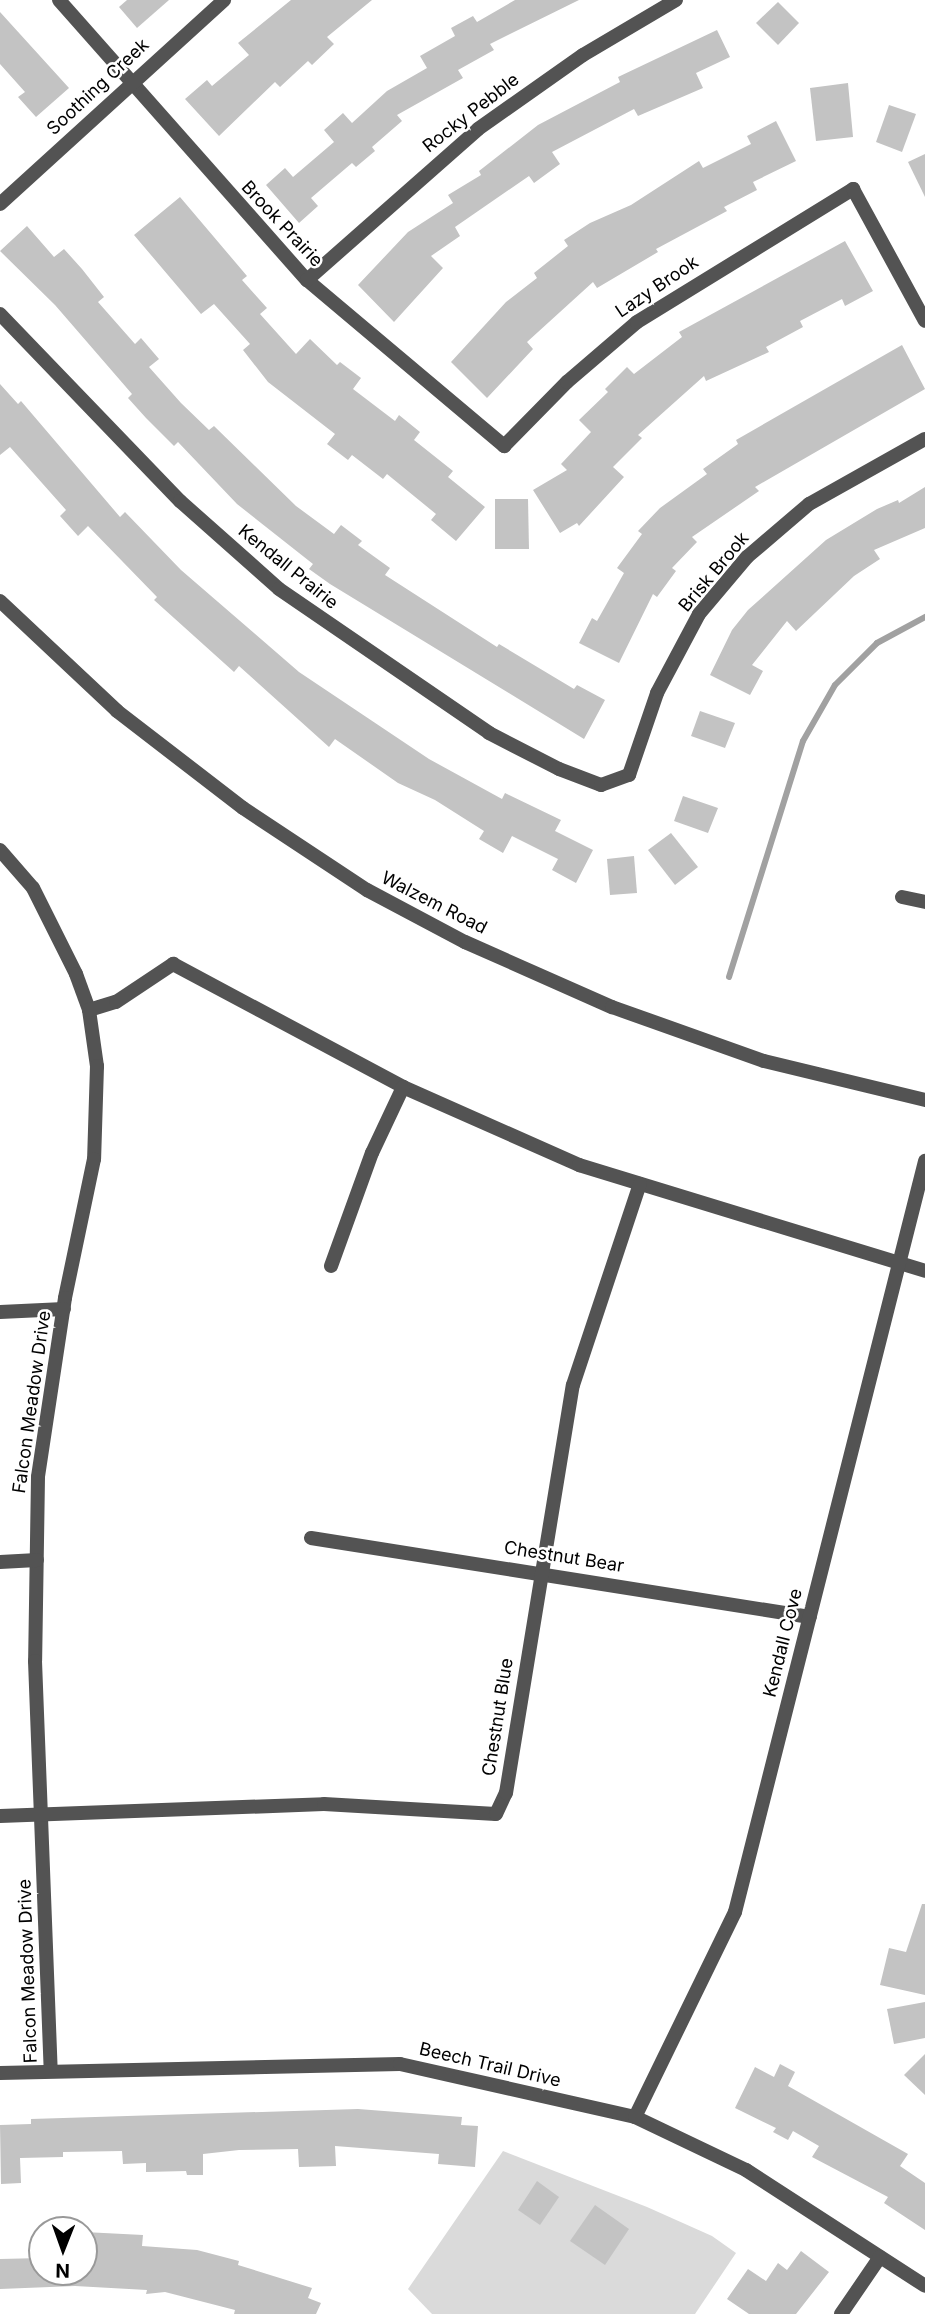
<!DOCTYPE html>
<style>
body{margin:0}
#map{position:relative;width:925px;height:2314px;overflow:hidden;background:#fff;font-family:Inter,sans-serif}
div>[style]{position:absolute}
.green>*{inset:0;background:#dadada}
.stream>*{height:6px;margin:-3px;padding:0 3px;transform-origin:3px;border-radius:3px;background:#a1a1a1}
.building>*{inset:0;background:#c3c3c3}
.minor>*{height:14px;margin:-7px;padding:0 7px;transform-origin:7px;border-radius:7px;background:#535353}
.tertiary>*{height:14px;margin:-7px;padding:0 7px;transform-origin:7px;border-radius:7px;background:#535353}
span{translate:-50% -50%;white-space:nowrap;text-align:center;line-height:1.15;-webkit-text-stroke:5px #fff;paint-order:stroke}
.street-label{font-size:18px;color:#000}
.north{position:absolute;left:28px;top:2216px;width:70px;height:70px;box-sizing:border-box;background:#fff;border:2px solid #999;border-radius:50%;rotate:181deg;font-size:19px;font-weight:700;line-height:28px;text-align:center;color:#000}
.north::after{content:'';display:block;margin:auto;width:24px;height:32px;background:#000;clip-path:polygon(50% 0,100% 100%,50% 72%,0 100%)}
</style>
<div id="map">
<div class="green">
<i style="clip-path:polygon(503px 2151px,647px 2207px,712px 2236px,736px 2253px,695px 2314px,432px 2314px,408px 2289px)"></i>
</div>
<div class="stream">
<i style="left:729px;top:977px;width:247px;rotate:-72.6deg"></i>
<i style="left:803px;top:741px;width:64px;rotate:-60.3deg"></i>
<i style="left:835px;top:685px;width:59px;rotate:-45deg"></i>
<i style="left:877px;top:643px;width:55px;rotate:-28.4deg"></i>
</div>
<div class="building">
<i style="clip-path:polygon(127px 0,169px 0,137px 28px,119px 7px)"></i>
<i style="clip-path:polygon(291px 0,372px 0,327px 37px,334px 44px,312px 65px,308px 61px,280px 87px,275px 82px,219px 136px,185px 99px,207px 80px,212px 86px,249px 55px,238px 43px)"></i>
<i style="clip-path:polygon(515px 0,579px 0,490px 44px,494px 50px,458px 70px,463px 78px,397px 115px,402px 121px,372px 147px,375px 151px,356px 167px,352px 163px,311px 198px,318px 206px,299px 223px,266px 185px,285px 168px,293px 177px,334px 142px,324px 130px,343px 113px,352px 123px,387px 91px,427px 68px,420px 56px,455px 36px,451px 28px,473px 16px,477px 22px)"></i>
<i style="clip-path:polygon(778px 2px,799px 23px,778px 45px,756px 23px)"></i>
<i style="clip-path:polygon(0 12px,69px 88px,36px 117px,18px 97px,25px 92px,0 64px)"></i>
<i style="clip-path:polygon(717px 30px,730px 57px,696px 73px,703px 88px,638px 116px,634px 109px,552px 152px,560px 164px,534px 183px,529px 176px,455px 227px,460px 236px,431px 256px,443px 268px,394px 322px,358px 285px,408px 232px,453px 203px,448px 195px,481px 175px,479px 171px,538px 125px,620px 82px,618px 77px)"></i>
<i style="clip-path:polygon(848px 83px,853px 137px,816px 141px,810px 88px)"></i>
<i style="clip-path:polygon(889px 105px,916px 114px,902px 152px,876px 142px)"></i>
<i style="clip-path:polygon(776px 121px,796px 161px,753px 182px,757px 190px,724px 207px,727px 211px,656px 249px,658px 252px,597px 288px,593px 282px,527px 342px,533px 349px,487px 398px,451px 362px,506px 302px,537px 278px,534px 273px,568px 246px,564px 240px,590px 223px,631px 205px,699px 161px,703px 168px,751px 144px,747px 136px)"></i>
<i style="clip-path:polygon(925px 154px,925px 197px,908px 162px)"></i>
<i style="clip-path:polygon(180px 197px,247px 276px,242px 280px,267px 308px,260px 314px,296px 354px,310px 339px,337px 365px,340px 362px,361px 378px,353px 389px,395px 421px,399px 415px,420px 432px,414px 440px,453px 471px,448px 477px,485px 507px,456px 541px,431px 520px,436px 514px,387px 474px,383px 479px,352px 455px,348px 460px,327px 444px,335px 434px,268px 382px,243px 350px,250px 344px,214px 304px,201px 314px,134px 235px)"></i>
<i style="clip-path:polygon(27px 226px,54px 257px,64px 249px,82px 269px,104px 297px,98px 302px,135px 344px,141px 338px,159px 359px,149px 367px,181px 403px,209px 430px,214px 426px,296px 506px,334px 534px,341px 525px,362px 541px,358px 545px,390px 568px,385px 575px,497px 647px,499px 644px,574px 689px,577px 685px,605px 700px,584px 739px,330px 584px,309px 569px,313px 564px,237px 504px,178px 442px,174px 446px,146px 418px,128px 398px,132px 394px,55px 305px,0 251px)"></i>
<i style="clip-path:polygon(845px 241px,873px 291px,845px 306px,842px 299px,800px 321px,803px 327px,766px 347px,769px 352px,706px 381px,704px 376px,638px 435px,642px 438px,613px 467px,624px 477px,579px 526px,577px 523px,560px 533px,533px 490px,567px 470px,561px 464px,591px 432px,579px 420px,608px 392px,605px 389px,627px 367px,634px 374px,682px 337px,679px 332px)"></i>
<i style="clip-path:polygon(902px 345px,925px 389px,755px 487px,759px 491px,692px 537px,697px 542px,672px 568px,676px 571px,657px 597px,653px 594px,619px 663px,579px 643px,592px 618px,597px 621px,624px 573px,617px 568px,642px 534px,638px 531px,660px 508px,707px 474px,703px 469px,738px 444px,736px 440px)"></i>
<i style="clip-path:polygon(0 384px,18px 404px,21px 401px,120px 517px,125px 512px,181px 570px,299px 672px,429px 759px,502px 799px,505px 793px,561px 820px,555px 831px,593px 850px,576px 883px,552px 870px,558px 859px,512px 836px,503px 853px,479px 839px,484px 831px,435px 800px,398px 783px,335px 739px,329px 747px,239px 666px,234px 672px,154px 600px,157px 597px,88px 526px,78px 536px,60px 516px,66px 510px,10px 447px,0 455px)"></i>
<i style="clip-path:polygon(925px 487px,925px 528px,874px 550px,880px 559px,854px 576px,796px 631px,787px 621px,752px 665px,763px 671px,750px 695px,710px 675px,732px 630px,748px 610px,826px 540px,877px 509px,898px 500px,899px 503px)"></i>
<i style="clip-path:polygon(495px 499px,528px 499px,529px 549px,495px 549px)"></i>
<i style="clip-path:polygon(700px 711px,735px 723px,725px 748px,691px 736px)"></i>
<i style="clip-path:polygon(683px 796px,718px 808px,708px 833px,674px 821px)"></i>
<i style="clip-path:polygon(671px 833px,698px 867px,675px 885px,648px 850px)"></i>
<i style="clip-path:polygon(634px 856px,637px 893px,610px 895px,607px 859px)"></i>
<i style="clip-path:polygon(922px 1904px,925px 1904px,925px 1995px,880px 1985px,889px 1948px,906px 1952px)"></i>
<i style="clip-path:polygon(925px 2002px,925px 2038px,894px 2044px,887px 2009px)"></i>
<i style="clip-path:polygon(925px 2054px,925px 2095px,904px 2075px)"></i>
<i style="clip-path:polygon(780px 2064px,795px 2072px,788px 2086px,908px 2154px,900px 2166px,925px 2183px,925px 2230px,884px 2203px,888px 2197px,812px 2157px,819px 2146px,793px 2131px,788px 2140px,773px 2132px,776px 2128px,735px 2108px,755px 2067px,774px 2077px)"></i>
<i style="clip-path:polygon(358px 2109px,462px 2117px,461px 2125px,478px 2126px,475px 2167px,438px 2164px,439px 2154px,335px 2146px,336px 2166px,299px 2167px,298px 2149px,239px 2150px,203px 2154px,203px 2175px,187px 2175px,186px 2171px,146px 2172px,146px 2163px,123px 2164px,122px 2151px,63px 2152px,63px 2157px,20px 2158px,21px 2183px,1px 2184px,0 2125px,31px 2124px,31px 2119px)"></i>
<i style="clip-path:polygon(537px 2181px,559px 2197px,540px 2225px,518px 2210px)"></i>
<i style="clip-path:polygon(595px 2205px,629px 2229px,605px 2265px,570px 2241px)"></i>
<i style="clip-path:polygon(84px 2232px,143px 2235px,142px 2246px,197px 2250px,239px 2261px,238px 2265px,312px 2288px,308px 2298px,321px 2303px,316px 2314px,234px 2314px,235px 2310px,165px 2292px,146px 2294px,147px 2290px,75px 2286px,0 2289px,0 2259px,42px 2258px,42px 2272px,84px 2272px)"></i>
<i style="clip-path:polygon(801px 2251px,829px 2272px,796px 2314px,749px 2314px,727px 2299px,748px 2269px,766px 2281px,778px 2263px,787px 2270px)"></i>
</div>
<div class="minor">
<i style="left:59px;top:0;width:374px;rotate:48.5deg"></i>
<i style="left:307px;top:280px;width:258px;rotate:40.1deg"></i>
<i style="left:504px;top:446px;width:90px;rotate:-45.5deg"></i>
<i style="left:567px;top:382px;width:92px;rotate:-40.6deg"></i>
<i style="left:637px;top:322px;width:254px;rotate:-31.6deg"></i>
<i style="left:853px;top:189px;width:150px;rotate:61.4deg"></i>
<i style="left:0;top:204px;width:303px;rotate:-42.3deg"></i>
<i style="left:307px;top:280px;width:228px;rotate:-41.4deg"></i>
<i style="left:478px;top:129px;width:128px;rotate:-35.2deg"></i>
<i style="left:583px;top:55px;width:108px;rotate:-30.6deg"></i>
<i style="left:0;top:314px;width:260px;rotate:46.1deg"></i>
<i style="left:180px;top:501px;width:132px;rotate:41.6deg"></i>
<i style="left:279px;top:589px;width:255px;rotate:34.4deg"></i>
<i style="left:489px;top:733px;width:79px;rotate:27.2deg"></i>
<i style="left:559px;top:769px;width:45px;rotate:20.9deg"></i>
<i style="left:601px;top:785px;width:30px;rotate:-20deg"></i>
<i style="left:629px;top:775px;width:87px;rotate:-71.1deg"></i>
<i style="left:657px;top:693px;width:89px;rotate:-62deg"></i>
<i style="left:699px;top:614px;width:75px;rotate:-49.9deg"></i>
<i style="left:747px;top:557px;width:82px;rotate:-40.5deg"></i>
<i style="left:809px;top:504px;width:133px;rotate:-29.3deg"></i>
<i style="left:0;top:850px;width:50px;rotate:49deg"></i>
<i style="left:33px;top:888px;width:96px;rotate:63.4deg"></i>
<i style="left:76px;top:974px;width:38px;rotate:70deg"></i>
<i style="left:89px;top:1010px;width:57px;rotate:81.9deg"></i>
<i style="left:97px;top:1066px;width:93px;rotate:91.8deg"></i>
<i style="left:94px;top:1159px;width:142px;rotate:101.8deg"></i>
<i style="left:65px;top:1298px;width:181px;rotate:98.6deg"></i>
<i style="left:38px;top:1477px;width:184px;rotate:90.9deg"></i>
<i style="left:35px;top:1661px;width:410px;rotate:87.8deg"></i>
<i style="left:902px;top:897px;width:24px;rotate:12deg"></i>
<i style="left:89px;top:1010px;width:28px;rotate:-17deg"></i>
<i style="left:116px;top:1002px;width:69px;rotate:-33.7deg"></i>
<i style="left:173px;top:964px;width:261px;rotate:28.1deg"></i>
<i style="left:403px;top:1087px;width:193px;rotate:23.9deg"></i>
<i style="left:579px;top:1165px;width:362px;rotate:17deg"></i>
<i style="left:331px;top:1266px;width:120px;rotate:-70.1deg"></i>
<i style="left:372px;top:1153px;width:73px;rotate:-64.8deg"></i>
<i style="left:0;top:1312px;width:64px;rotate:-2.7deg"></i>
<i style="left:311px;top:1538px;width:505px;rotate:9deg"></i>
<i style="left:0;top:1562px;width:37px;rotate:-3deg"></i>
<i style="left:0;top:1816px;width:324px;rotate:-2.1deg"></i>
<i style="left:324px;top:1804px;width:172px;rotate:3.3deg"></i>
<i style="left:496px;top:1814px;width:23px;rotate:-65deg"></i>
<i style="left:506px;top:1793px;width:413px;rotate:-80.7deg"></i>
<i style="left:573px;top:1385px;width:212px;rotate:-71.6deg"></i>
<i style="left:0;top:2073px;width:400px;rotate:-1.3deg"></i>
<i style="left:400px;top:2064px;width:241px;rotate:12.7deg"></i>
<i style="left:635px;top:2117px;width:123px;rotate:25.5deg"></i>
<i style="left:746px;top:2170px;width:213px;rotate:32.9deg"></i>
<i style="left:635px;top:2117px;width:228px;rotate:-64deg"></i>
<i style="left:735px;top:1912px;width:775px;rotate:-75.8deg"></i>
<i style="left:841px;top:2314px;width:69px;rotate:-55.6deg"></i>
</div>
<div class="tertiary">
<i style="left:0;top:601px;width:161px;rotate:43.2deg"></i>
<i style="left:117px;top:711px;width:159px;rotate:37.6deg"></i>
<i style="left:243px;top:808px;width:149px;rotate:33.5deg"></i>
<i style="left:367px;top:890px;width:111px;rotate:28deg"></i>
<i style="left:465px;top:942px;width:161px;rotate:23.9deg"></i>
<i style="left:612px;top:1007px;width:161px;rotate:19.6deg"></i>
<i style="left:764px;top:1061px;width:166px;rotate:13.6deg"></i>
</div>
<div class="street-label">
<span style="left:98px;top:87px;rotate:-43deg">Soothing Creek</span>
<span style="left:471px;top:113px;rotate:-38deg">Rocky Pebble</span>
<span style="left:282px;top:224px;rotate:47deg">Brook Prairie</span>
<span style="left:657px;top:287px;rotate:-34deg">Lazy Brook</span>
<span style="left:288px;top:567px;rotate:39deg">Kendall Prairie</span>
<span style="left:714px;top:572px;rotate:-50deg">Brisk Brook</span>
<span style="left:434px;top:903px;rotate:27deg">Walzem Road</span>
<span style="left:32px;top:1402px;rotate:-82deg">Falcon Meadow Drive</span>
<span style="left:564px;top:1557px;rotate:9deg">Chestnut Bear</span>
<span style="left:783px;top:1643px;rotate:-76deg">Kendall Cove</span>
<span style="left:498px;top:1717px;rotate:-81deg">Chestnut Blue</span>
<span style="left:28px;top:1971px;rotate:-92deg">Falcon Meadow Drive</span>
<span style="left:490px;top:2065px;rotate:13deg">Beech Trail Drive</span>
</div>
<div class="north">N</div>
</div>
